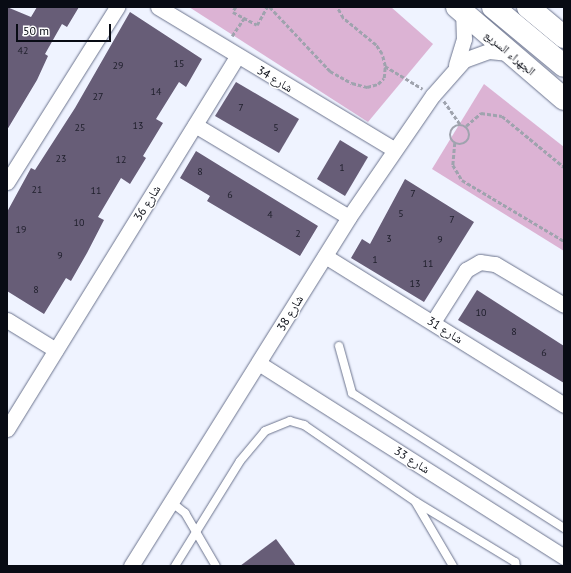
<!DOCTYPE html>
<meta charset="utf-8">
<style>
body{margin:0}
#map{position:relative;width:571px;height:573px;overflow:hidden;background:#eff3ff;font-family:"PT Sans","Noto Naskh Arabic",sans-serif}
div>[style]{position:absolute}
.green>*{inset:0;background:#dcb3d4}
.building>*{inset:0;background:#675d77}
.path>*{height:2.5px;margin-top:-1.25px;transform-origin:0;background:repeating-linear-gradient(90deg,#9fa3ae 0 4px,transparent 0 6px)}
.path>.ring{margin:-1.25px;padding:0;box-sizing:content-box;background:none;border:2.5px solid #9fa3ae;border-radius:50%}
.roads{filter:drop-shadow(0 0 1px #6c748e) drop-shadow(0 0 1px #6c748e)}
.service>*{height:8px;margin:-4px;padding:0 4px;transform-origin:4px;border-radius:4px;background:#fff}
.minor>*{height:15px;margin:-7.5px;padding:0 7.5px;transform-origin:7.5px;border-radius:7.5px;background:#fff}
.primary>*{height:22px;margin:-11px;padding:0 11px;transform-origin:11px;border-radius:11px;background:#fff}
.motorway>*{height:22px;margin:-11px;padding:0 11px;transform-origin:11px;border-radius:11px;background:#fff}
span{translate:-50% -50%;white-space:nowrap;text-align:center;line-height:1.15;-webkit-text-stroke:3px #fff;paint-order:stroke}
.number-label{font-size:10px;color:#20202d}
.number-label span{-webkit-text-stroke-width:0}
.street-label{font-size:12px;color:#080b14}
.frame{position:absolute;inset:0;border:8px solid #080b14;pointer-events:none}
.scale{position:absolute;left:16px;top:24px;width:95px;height:18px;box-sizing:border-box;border:2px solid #080b14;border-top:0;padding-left:5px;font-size:12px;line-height:14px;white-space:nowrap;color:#080b14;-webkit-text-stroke:3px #fff;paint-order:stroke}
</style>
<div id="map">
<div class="green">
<i style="clip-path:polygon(189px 7px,391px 7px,433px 44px,368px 122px)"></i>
<i style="clip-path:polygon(484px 84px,564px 147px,564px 251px,432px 169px)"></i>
</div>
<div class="building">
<i style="clip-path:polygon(7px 7px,31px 17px,37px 7px,79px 7px,67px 27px,62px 24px,45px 54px,48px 56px,37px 80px,7px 130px)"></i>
<i style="clip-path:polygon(130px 12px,202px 59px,186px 87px,179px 82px,156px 119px,163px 123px,143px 156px,146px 158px,130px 184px,121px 178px,98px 217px,104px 220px,87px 253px,71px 281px,66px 278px,44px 314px,7px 291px,7px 212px,31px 168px,35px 170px,75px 108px)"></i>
<i style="clip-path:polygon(236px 82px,299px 119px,279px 153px,215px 116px)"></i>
<i style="clip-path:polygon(340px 140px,368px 157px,345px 196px,317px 179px)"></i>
<i style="clip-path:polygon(196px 151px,318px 226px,300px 256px,207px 201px,210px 196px,180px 178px)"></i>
<i style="clip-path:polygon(405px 179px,474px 222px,424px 302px,351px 258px,362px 239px,370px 244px)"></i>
<i style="clip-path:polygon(477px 290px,564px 346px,564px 383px,458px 320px)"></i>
<i style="clip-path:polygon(276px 539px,296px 566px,240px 566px)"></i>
</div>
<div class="path">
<i style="left:236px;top:7px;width:6px;rotate:121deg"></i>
<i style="left:233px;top:12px;width:27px;rotate:28deg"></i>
<i style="left:257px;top:25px;width:21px;rotate:-61deg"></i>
<i style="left:270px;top:7px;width:88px;rotate:46.8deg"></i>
<i style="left:330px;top:71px;width:25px;rotate:29deg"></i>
<i style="left:352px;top:83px;width:16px;rotate:15deg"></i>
<i style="left:367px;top:87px;width:11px;rotate:-15deg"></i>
<i style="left:378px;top:84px;width:8px;rotate:-45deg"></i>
<i style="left:384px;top:78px;width:12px;rotate:-85deg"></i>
<i style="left:385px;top:66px;width:12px;rotate:-104deg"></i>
<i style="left:382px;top:54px;width:11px;rotate:-124deg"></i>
<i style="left:376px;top:45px;width:43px;rotate:-140.7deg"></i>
<i style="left:343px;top:18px;width:13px;rotate:-119deg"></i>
<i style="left:232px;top:36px;width:22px;rotate:-56deg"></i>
<i style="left:385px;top:66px;width:44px;rotate:31.2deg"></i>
<i style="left:444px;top:101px;width:28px;rotate:55deg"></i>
<i class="ring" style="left:450px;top:125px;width:17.5px;height:17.5px"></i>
<i style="left:466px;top:126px;width:20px;rotate:-41deg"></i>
<i style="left:481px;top:113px;width:21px;rotate:8deg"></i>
<i style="left:502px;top:116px;width:80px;rotate:39.4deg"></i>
<i style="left:455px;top:143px;width:22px;rotate:95deg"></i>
<i style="left:453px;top:165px;width:17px;rotate:59deg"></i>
<i style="left:462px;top:180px;width:119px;rotate:30.9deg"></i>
</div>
<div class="roads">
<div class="service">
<i style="left:339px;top:346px;width:49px;rotate:74.5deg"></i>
<i style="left:352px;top:393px;width:251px;rotate:32.5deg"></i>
<i style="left:171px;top:502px;width:18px;rotate:38deg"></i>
<i style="left:185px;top:513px;width:61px;rotate:59.7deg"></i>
<i style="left:416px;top:503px;width:73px;rotate:59.6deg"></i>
<i style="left:175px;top:566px;width:123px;rotate:-58.2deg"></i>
<i style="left:240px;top:461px;width:39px;rotate:-50deg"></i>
<i style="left:265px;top:431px;width:27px;rotate:-22deg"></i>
<i style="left:290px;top:421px;width:15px;rotate:16deg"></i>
<i style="left:304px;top:425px;width:136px;rotate:34.5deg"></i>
<i style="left:416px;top:502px;width:116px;rotate:31.2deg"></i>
<i style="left:515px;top:562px;width:4px;rotate:76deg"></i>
</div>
<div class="minor">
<i style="left:158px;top:7px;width:275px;rotate:31.1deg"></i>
<i style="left:456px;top:65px;width:27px;rotate:-73deg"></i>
<i style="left:464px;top:39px;width:27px;rotate:-92deg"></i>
<i style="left:195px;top:125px;width:179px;rotate:30.9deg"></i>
<i style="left:7px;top:182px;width:207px;rotate:-57.8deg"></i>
<i style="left:325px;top:256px;width:282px;rotate:31.9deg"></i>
<i style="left:7px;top:320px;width:57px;rotate:31.5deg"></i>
<i style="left:433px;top:322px;width:62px;rotate:-57.6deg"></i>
<i style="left:466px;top:270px;width:16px;rotate:-30deg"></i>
<i style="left:480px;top:262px;width:15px;rotate:8deg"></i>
<i style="left:495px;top:264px;width:80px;rotate:30.7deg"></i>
<i style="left:260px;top:364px;width:360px;rotate:32.4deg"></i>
<i style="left:7px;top:429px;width:438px;rotate:-58.3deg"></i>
<i style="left:131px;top:566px;width:411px;rotate:-58deg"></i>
<i style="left:349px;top:217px;width:148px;rotate:-55.5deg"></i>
<i style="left:433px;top:95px;width:47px;rotate:-48.5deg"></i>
<i style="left:464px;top:60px;width:27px;rotate:-20deg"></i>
<i style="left:489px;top:51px;width:20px;rotate:6deg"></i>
</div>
<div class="primary">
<i style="left:457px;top:7px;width:141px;rotate:40.7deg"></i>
</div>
<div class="motorway">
<i style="left:493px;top:7px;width:92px;rotate:39.7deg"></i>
<i style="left:528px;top:7px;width:47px;rotate:39.8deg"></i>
</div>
</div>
<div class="number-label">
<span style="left:23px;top:51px">42</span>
<span style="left:179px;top:64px">15</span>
<span style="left:118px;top:66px">29</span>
<span style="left:156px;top:92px">14</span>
<span style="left:98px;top:97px">27</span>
<span style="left:241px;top:108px">7</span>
<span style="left:138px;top:126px">13</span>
<span style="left:80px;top:128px">25</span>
<span style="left:276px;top:128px">5</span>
<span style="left:61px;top:159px">23</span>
<span style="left:121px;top:160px">12</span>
<span style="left:342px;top:168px">1</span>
<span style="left:200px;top:172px">8</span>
<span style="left:37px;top:190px">21</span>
<span style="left:96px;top:191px">11</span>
<span style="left:413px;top:194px">7</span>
<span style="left:230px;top:195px">6</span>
<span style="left:401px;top:214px">5</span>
<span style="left:270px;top:215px">4</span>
<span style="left:452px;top:220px">7</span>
<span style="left:79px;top:223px">10</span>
<span style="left:21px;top:230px">19</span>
<span style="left:298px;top:234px">2</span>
<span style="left:389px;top:239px">3</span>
<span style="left:440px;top:240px">9</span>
<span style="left:60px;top:256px">9</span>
<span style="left:375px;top:260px">1</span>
<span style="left:428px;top:264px">11</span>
<span style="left:415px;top:284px">13</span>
<span style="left:36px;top:290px">8</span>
<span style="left:481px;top:313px">10</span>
<span style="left:514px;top:332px">8</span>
<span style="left:544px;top:353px">6</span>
</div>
<div class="street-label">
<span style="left:510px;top:53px;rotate:40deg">الجهراء السريع</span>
<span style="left:275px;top:79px;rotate:31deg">شارع 34</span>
<span style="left:147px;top:203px;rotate:-58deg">شارع 36</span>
<span style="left:290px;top:313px;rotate:-59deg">شارع 38</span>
<span style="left:445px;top:330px;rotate:32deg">شارع 31</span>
<span style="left:412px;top:460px;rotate:32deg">شارع 33</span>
</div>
<div class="frame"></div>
<div class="scale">50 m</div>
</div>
